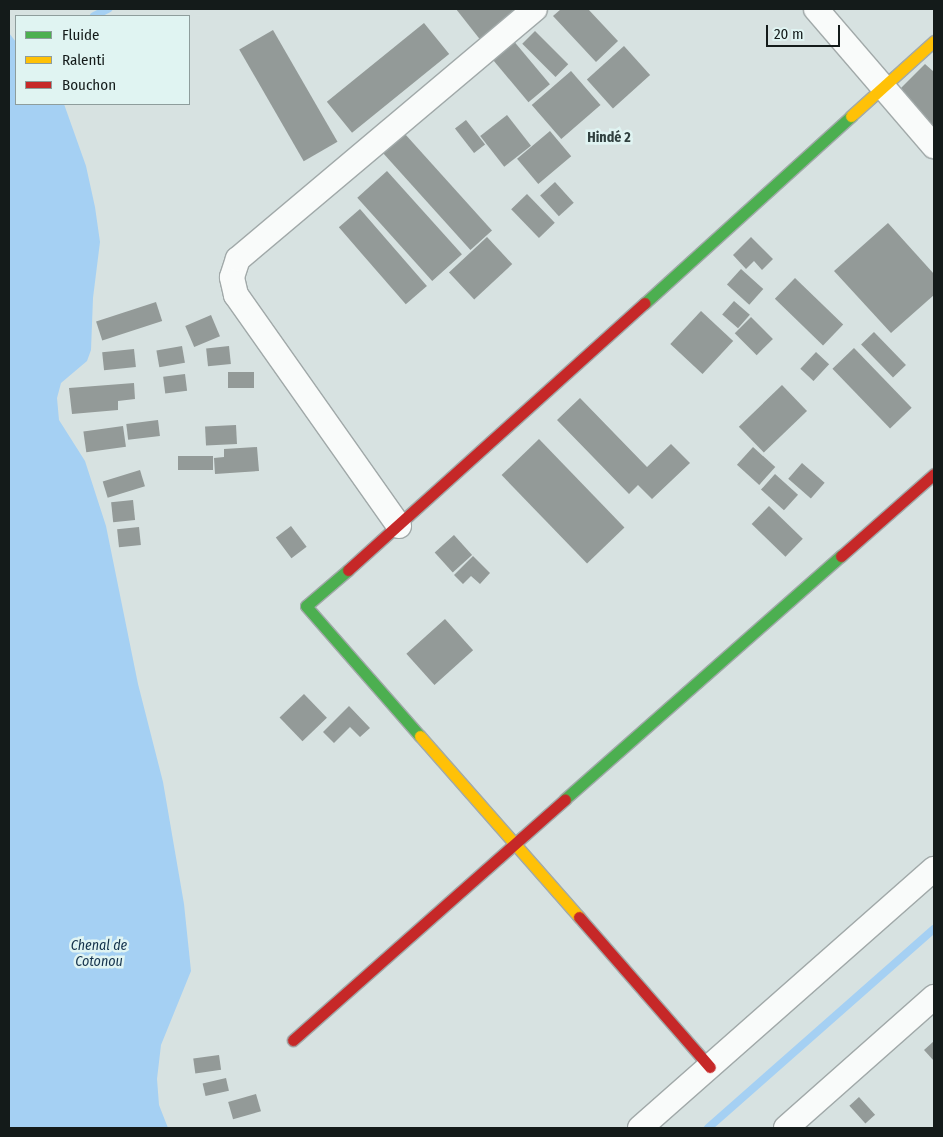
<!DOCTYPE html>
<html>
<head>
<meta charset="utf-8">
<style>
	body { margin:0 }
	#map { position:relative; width:943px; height:1137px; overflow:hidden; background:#d7e2e1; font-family:"Fira Sans Condensed",sans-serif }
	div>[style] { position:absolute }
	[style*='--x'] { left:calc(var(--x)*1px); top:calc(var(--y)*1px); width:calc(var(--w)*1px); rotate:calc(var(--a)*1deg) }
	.water>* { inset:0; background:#a5d0f3 }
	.stream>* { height:8px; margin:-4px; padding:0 4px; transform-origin:4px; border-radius:4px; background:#a5d0f3 }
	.building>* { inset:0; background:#939a98; transform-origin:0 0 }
	.roads { filter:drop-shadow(1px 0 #a1a9a9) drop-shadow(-1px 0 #a1a9a9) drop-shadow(0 1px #a1a9a9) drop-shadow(0 -1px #a1a9a9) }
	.street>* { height:24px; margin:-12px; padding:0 12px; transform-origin:12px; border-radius:12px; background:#f9fbfa }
	.fast>* { height:11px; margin:-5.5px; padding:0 5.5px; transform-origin:5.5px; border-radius:5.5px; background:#4caf50 }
	.slow>* { height:11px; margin:-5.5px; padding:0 5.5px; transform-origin:5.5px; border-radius:5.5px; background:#ffc107 }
	.jam>* { height:11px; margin:-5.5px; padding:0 5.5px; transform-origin:5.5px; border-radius:5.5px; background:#c62828 }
	span { translate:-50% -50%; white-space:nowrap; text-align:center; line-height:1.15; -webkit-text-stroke:5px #e0f4f2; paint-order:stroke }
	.neighbourhood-label { font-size:14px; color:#30403f; font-weight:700 }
	.water-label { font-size:14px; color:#14324b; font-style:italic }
	.frame { position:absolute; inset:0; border:10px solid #141b1a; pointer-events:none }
	.legend { position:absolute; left:15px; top:15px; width:175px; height:90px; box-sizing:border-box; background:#e0f4f2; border:1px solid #8e9d9c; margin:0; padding:6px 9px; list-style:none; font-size:15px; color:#141b1a }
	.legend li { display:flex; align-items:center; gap:10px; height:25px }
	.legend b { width:25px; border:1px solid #8e9d9c }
	.scale { position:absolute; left:766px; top:25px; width:74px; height:22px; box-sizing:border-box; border:2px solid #141b1a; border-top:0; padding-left:6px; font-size:15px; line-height:18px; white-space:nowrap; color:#141b1a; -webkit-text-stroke:4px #e0f4f2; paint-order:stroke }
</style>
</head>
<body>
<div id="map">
	<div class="water">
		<i style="clip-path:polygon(9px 33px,16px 42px,16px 104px,64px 104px,86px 166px,95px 207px,100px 242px,93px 298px,91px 350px,87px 361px,61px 383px,57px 398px,59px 420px,85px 461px,106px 526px,138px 684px,163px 782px,184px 904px,191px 971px,161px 1045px,157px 1079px,159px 1105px,168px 1128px,9px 1128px)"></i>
	</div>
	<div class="stream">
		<i style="--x:94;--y:16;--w:16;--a:-27"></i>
		<i style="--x:708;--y:1128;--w:301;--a:-41.4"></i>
	</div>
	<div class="building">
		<i style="clip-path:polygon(456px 9px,521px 9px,482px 42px)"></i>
		<i style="clip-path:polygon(561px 9px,588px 9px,618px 41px,596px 62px,553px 16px)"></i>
		<i style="left:424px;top:23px;width:40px;height:125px;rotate:51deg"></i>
		<i style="left:273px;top:30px;width:129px;height:39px;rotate:60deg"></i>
		<i style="left:535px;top:31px;width:47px;height:18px;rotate:45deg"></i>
		<i style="left:512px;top:39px;width:59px;height:28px;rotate:50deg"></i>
		<i style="left:624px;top:46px;width:39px;height:50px;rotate:48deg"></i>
		<i style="clip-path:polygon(925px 64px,934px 72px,934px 136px,892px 97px)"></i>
		<i style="left:571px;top:71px;width:45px;height:52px;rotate:49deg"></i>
		<i style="left:507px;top:115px;width:39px;height:34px;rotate:52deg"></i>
		<i style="left:466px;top:120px;width:31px;height:14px;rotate:52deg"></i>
		<i style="left:550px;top:131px;width:33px;height:43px;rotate:50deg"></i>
		<i style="left:405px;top:134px;width:130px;height:29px;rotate:48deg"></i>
		<i style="left:387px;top:171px;width:112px;height:40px;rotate:48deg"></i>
		<i style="left:555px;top:182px;width:28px;height:20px;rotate:48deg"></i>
		<i style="left:527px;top:194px;width:40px;height:22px;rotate:46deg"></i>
		<i style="left:360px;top:209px;width:102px;height:28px;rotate:49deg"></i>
		<i style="clip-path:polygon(888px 223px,934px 274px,934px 295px,891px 333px,834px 271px)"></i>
		<i style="left:487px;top:237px;width:37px;height:52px;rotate:47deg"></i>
		<i style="clip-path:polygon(751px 237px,773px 259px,762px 270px,754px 261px,746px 269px,733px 255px)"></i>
		<i style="left:741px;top:269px;width:30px;height:21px;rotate:42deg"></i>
		<i style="left:795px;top:278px;width:67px;height:29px;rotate:44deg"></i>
		<i style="left:734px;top:301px;width:21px;height:18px;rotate:41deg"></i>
		<i style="left:156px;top:302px;width:20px;height:63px;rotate:72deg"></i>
		<i style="left:701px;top:311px;width:44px;height:45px;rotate:43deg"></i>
		<i style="left:211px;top:315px;width:23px;height:28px;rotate:67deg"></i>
		<i style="left:751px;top:317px;width:31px;height:23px;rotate:45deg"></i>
		<i style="left:874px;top:332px;width:46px;height:18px;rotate:46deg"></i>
		<i style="left:182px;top:346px;width:17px;height:26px;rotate:80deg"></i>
		<i style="left:229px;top:346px;width:18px;height:23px;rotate:84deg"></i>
		<i style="left:854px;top:348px;width:83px;height:30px;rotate:46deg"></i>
		<i style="left:134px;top:349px;width:18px;height:32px;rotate:84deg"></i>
		<i style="left:816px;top:352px;width:18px;height:23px;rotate:43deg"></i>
		<i style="left:254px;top:372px;width:16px;height:26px;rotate:90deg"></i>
		<i style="left:185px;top:374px;width:17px;height:22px;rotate:83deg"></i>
		<i style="clip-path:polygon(134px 383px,135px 399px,118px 401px,118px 410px,72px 414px,69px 388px)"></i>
		<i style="left:782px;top:385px;width:36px;height:60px;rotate:46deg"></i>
		<i style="clip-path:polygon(580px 398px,647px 467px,671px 444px,690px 463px,652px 499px,638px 485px,629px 494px,557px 420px)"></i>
		<i style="left:158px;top:420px;width:16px;height:32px;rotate:83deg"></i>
		<i style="left:236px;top:425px;width:19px;height:31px;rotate:87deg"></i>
		<i style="left:123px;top:426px;width:21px;height:40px;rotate:82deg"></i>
		<i style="left:539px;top:439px;width:123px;height:52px;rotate:46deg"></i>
		<i style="clip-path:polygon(257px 447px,259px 471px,215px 474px,214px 458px,224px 457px,224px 449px)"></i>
		<i style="left:753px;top:447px;width:30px;height:24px;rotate:42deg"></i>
		<i style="left:213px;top:456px;width:14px;height:35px;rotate:90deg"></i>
		<i style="left:802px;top:463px;width:30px;height:21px;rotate:41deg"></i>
		<i style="left:140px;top:470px;width:17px;height:39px;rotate:73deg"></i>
		<i style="left:775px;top:474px;width:31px;height:21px;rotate:42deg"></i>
		<i style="left:133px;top:500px;width:20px;height:22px;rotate:84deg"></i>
		<i style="left:769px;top:506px;width:47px;height:25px;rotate:44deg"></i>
		<i style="left:291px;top:526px;width:26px;height:19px;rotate:53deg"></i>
		<i style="left:139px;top:527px;width:18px;height:22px;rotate:84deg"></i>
		<i style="left:454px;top:535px;width:27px;height:26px;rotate:48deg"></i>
		<i style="clip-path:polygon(473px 556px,490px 573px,480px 584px,471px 576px,463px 584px,454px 575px)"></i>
		<i style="left:445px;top:619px;width:42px;height:52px;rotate:48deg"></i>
		<i style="left:304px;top:694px;width:33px;height:34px;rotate:46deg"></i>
		<i style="clip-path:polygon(349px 706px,370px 728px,360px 737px,350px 727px,334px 743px,323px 732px)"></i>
		<i style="clip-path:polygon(934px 1041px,934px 1061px,924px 1050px)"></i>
		<i style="left:219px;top:1055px;width:15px;height:26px;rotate:82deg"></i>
		<i style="left:226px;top:1078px;width:13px;height:24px;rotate:77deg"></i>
		<i style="left:256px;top:1094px;width:18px;height:29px;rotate:74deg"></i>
		<i style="left:859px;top:1097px;width:24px;height:13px;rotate:48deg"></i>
	</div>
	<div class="roads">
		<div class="street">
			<i style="--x:816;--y:9;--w:181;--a:49.3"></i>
			<i style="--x:399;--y:526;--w:283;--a:-125.2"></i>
			<i style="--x:236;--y:295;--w:18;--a:-103"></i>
			<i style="--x:232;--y:277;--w:19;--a:-72"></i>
			<i style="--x:238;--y:259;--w:388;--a:-40.1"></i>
			<i style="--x:640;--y:1128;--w:392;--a:-41.4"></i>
			<i style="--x:786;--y:1128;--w:198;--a:-41.5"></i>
		</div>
		<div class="fast">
			<i style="--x:645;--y:303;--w:278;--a:-42.2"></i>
			<i style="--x:348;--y:570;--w:55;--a:139.4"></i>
			<i style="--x:306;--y:606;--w:173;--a:48.8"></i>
			<i style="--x:565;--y:799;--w:368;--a:-41.4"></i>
		</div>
		<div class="slow">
			<i style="--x:851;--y:116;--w:112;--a:-42.1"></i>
			<i style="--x:420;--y:736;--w:241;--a:48.7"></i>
		</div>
		<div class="jam">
			<i style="--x:841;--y:556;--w:124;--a:-41.4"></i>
			<i style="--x:348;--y:570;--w:399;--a:-42"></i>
			<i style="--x:579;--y:917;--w:199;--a:48.9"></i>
			<i style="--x:293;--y:1040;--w:363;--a:-41.5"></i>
		</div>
	</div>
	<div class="neighbourhood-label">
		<span style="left:609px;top:138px">Hindé 2</span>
	</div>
	<div class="water-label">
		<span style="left:99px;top:954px">Chenal de<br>Cotonou</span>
	</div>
	<div class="frame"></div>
	<ul class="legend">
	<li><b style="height:6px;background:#4caf50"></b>Fluide</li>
	<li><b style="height:6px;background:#ffc107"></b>Ralenti</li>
	<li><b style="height:6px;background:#c62828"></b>Bouchon</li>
	</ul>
	<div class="scale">20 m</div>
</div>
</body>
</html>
